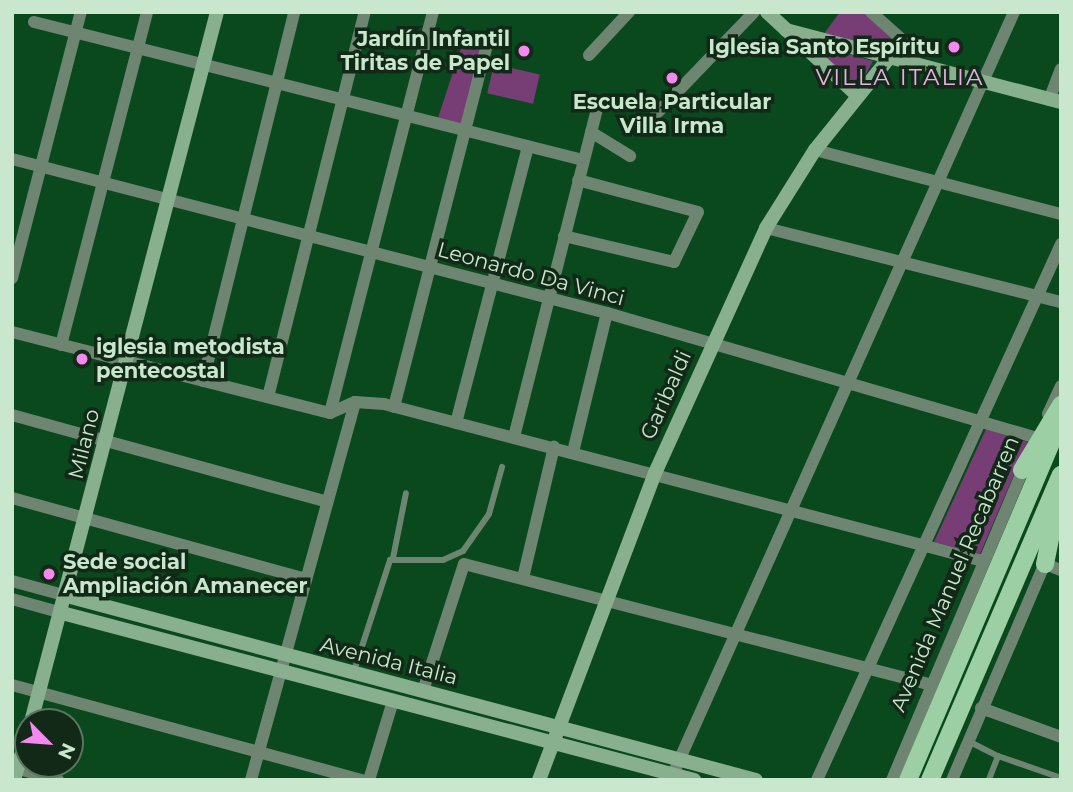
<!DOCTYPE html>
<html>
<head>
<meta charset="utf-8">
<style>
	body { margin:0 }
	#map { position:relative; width:1073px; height:792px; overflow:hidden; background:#0a491e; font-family:Montserrat,sans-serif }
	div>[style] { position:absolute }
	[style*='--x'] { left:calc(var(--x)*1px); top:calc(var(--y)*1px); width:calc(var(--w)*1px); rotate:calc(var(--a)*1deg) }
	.green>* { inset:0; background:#773d75; transform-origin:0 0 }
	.lane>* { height:6px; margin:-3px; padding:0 3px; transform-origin:3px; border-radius:3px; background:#6e8671 }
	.street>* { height:12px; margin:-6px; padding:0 6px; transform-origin:6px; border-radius:6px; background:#6e8671 }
	.secondary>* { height:14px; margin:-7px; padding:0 7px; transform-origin:7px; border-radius:7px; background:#88af8e }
	.primary>* { height:18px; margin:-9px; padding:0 9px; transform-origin:9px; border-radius:9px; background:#9ccfa4 }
	.dots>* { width:19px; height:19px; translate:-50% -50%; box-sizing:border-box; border:4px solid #112916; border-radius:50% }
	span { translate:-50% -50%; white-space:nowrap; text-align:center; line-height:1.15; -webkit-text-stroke:7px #112916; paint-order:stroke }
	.poi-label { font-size:21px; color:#c9e7cd; font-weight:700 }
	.right { translate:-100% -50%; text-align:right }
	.left { translate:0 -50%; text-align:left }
	.street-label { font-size:21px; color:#c9e7cd }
	.neighbourhood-label { font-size:23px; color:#eaafe6; letter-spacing:2px }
	.frame { position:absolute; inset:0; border:14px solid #c9e7cd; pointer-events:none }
	.north { position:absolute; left:14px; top:708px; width:70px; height:70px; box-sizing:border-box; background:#112916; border:2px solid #5b755f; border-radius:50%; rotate:115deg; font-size:19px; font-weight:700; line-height:28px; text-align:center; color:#c9e7cd }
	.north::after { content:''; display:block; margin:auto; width:24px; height:32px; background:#f489f0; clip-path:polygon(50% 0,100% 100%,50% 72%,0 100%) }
</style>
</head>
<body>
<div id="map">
	<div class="green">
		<i style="clip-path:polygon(840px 12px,865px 12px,902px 48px,894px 52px,823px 35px)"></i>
		<i style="clip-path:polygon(467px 29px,483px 49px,463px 127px,437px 121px)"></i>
		<i style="clip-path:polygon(808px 43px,873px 61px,865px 76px,853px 81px)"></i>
		<i style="left:494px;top:64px;width:47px;height:30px;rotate:13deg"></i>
		<i style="clip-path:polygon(986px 429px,1028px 442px,980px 554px,934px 542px)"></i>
	</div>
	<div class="lane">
		<i style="--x:393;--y:558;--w:66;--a:-78.7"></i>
		<i style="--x:354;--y:671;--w:117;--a:-72"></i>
		<i style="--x:390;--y:560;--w:53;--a:0"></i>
		<i style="--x:443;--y:560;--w:22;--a:-24"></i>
		<i style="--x:463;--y:551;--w:45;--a:-54.9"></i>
		<i style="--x:489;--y:514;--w:49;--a:-74.5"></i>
		<i style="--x:968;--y:741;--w:34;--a:27"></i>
		<i style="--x:998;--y:756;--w:26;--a:111"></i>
		<i style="--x:998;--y:756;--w:67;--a:19.2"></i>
	</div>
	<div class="street">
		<i style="--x:871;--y:12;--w:50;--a:41.7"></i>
		<i style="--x:908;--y:45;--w:19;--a:84"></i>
		<i style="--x:34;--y:22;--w:566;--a:14.11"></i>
		<i style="--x:589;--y:55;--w:59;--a:-47.1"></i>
		<i style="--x:1049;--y:100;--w:33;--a:-69"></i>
		<i style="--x:656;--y:114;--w:141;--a:-46.1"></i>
		<i style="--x:591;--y:132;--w:46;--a:31.6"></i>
		<i style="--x:815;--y:150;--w:254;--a:14.6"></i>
		<i style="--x:12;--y:159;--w:615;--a:14.51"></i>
		<i style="--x:607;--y:313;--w:448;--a:16.2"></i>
		<i style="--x:766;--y:228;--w:304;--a:14.1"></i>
		<i style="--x:564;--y:236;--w:113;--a:13.3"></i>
		<i style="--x:674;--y:262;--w:55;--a:-64.4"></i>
		<i style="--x:698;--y:212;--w:124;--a:-165.1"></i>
		<i style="--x:12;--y:278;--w:275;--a:-75.5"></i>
		<i style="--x:12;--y:332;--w:328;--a:14.3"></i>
		<i style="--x:330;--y:413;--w:27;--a:-24"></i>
		<i style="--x:355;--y:402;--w:29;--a:4"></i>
		<i style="--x:384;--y:404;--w:619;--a:14.69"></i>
		<i style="--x:61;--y:345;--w:344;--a:-75.5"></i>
		<i style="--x:203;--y:381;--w:380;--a:-76.1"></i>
		<i style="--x:268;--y:397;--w:397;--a:-75.9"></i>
		<i style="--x:394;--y:407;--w:370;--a:-75.6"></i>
		<i style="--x:330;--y:413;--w:414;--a:-75.6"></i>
		<i style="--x:1048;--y:414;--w:31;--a:-65"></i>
		<i style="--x:12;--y:415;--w:327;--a:15.4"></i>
		<i style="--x:456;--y:423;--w:286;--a:-75.4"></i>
		<i style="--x:514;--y:437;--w:337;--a:-75.8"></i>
		<i style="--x:573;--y:452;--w:143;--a:-76.3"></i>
		<i style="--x:12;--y:498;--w:305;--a:15.4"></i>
		<i style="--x:1045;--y:564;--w:17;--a:21"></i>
		<i style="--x:523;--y:578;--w:135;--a:-76.7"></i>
		<i style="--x:12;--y:581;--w:57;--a:15.3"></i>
		<i style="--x:12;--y:599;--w:52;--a:15.6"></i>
		<i style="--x:12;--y:685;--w:363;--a:15.2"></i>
		<i style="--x:423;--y:691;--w:133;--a:-72.1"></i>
		<i style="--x:464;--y:564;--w:482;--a:14.5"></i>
		<i style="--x:981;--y:708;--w:85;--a:19.9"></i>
		<i style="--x:12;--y:767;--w:48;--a:15.8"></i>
		<i style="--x:673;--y:774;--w:835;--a:-65.89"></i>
		<i style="--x:251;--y:780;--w:392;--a:-74.6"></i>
		<i style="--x:369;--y:780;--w:83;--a:-73.1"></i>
		<i style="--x:817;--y:780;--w:589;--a:-65.52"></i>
		<i style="--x:892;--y:780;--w:344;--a:-67.1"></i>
		<i style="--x:952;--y:780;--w:241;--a:-66.8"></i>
	</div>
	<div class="secondary">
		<i style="--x:767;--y:12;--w:121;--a:42.7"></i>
		<i style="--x:786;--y:30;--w:284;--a:14.7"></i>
		<i style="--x:67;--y:596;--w:713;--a:14.95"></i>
		<i style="--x:62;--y:613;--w:654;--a:14.8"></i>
		<i style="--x:31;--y:722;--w:734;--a:-75.32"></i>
		<i style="--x:14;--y:780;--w:50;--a:-73.7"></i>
		<i style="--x:539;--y:780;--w:328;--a:-69.3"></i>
		<i style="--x:655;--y:473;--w:269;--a:-65.6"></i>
		<i style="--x:766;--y:228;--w:92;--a:-57.9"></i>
		<i style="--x:815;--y:150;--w:118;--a:-51.2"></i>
	</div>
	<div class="primary">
		<i style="--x:1022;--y:470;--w:76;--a:-59"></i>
		<i style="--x:1045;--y:564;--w:66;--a:-78.7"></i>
		<i style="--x:908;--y:780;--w:391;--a:-67"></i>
		<i style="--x:930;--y:780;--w:332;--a:-66.8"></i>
	</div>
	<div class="dots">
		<i style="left:954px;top:47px;background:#f489f0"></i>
		<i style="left:524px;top:51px;background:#f489f0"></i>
		<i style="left:672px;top:78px;background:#f489f0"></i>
		<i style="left:82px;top:359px;background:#f489f0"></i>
		<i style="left:49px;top:574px;background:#f489f0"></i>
	</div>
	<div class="poi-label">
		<span class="right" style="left:510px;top:51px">Jardín Infantil<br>Tiritas de Papel</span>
		<span class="right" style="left:940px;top:47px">Iglesia Santo Espíritu</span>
		<span style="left:672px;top:114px">Escuela Particular<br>Villa Irma</span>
		<span class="left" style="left:96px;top:359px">iglesia metodista<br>pentecostal</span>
		<span class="left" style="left:63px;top:574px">Sede social<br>Ampliación Amanecer</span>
	</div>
	<div class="street-label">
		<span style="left:531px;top:274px;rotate:15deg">Leonardo Da Vinci</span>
		<span style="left:666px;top:395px;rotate:-66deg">Garibaldi</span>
		<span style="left:84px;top:444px;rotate:-76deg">Milano</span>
		<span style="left:955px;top:574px;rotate:-67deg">Avenida Manuel Recabarren</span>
		<span style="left:389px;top:661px;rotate:14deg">Avenida Italia</span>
	</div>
	<div class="neighbourhood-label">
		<span style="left:900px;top:77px">VILLA ITALIA</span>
	</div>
	<div class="frame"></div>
	<div class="north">N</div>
</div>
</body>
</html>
